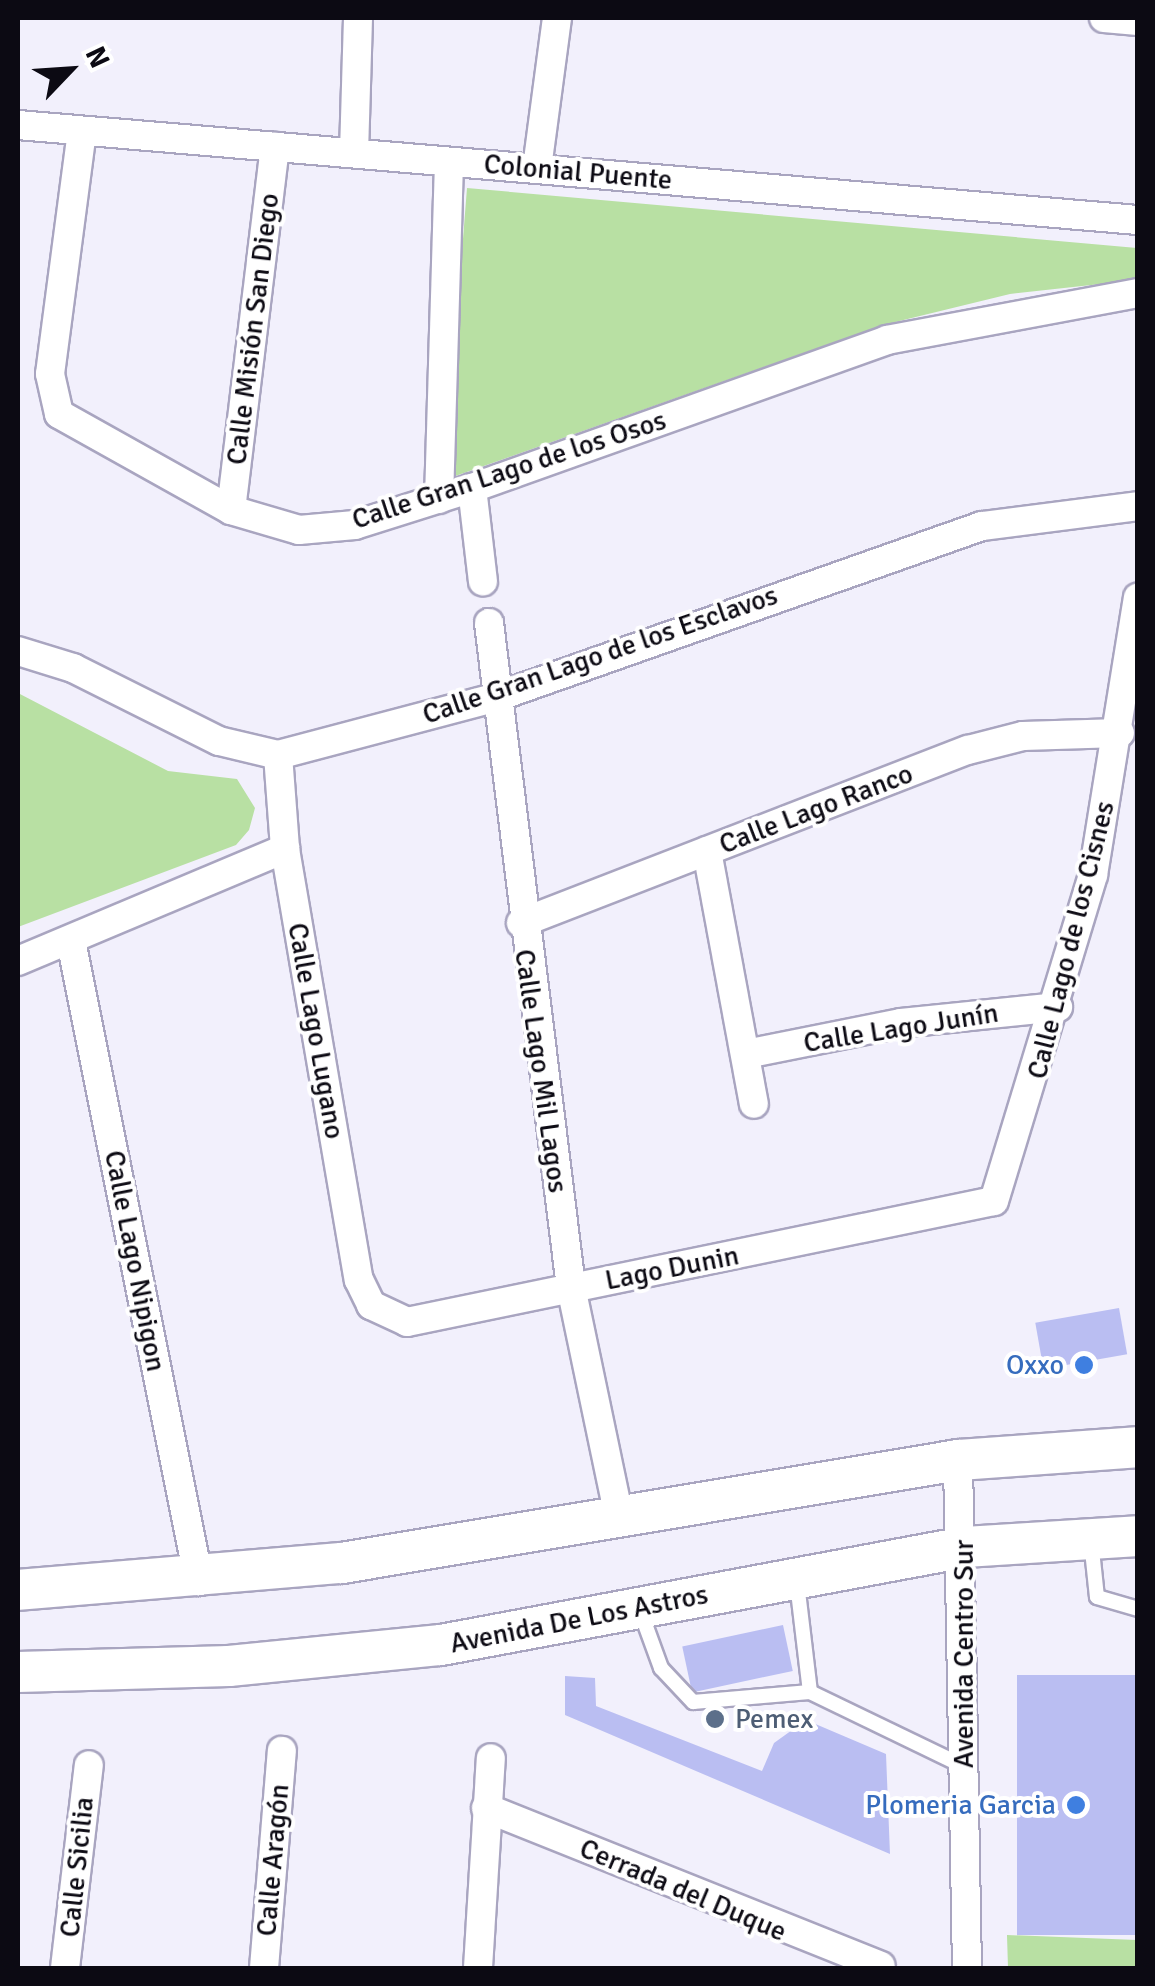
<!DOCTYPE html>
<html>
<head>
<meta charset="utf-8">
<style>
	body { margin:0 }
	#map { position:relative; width:1155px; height:1986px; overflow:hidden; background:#f2f0fc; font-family:Signika,sans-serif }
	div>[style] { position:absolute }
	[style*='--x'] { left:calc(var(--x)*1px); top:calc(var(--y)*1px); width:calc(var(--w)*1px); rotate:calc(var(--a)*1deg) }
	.green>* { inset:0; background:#b8e0a3 }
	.building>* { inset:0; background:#babef2; transform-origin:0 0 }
	.roads { filter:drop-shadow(2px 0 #a9a5c0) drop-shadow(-2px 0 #a9a5c0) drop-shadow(0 2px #a9a5c0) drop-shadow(0 -2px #a9a5c0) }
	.lane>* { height:14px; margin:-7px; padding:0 7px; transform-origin:7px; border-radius:7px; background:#fff }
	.street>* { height:28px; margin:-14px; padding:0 14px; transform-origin:14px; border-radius:14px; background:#fff }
	.secondary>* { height:40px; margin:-20px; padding:0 20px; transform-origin:20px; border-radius:20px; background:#fff }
	.dots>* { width:28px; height:28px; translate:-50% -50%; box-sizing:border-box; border:5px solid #fff; border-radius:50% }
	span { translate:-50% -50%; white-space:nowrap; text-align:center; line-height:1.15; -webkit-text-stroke:8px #fff; paint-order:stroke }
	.street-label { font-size:28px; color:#0c0a13 }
	.shop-label { font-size:28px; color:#366cbe }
	.right { translate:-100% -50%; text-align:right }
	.service-label { font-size:28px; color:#4e5e75 }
	.left { translate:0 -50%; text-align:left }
	.frame { position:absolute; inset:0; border:20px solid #0c0a13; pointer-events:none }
	.north { position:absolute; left:20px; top:20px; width:100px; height:100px; -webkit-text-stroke:8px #fff; paint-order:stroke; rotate:65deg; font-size:28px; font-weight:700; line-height:40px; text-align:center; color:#0c0a13 }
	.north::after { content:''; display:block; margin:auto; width:35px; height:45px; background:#0c0a13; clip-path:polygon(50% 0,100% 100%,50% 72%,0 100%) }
</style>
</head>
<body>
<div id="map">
	<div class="green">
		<i style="clip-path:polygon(467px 188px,1137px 248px,1137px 280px,1010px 294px,883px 325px,444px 480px)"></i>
		<i style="clip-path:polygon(18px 693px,168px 771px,237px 779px,255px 808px,249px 830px,236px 845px,18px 927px)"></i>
		<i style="clip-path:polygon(1007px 1935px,1137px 1940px,1137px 1968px,1008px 1968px)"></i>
	</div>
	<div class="building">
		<i style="left:1119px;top:1308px;width:47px;height:85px;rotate:80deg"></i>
		<i style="left:783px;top:1625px;width:47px;height:103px;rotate:78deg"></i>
		<i style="left:1017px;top:1675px;width:121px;height:260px"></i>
		<i style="clip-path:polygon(565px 1676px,595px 1678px,596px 1706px,762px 1771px,774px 1743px,806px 1720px,886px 1754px,890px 1854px,565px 1715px)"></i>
	</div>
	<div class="roads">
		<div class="lane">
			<i style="--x:1091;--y:1541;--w:56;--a:83.9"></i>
			<i style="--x:1097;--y:1597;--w:43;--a:16.3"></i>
			<i style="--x:641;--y:1613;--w:59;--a:70"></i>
			<i style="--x:661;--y:1668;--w:47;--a:46.7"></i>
			<i style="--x:693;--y:1702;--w:117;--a:-4.9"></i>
			<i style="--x:810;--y:1692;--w:110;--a:-96.8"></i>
			<i style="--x:810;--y:1692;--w:172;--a:25.8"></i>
		</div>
		<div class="street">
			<i style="--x:1104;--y:18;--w:34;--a:5"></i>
			<i style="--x:18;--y:125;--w:1124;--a:4.85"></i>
			<i style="--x:82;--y:131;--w:245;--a:97.5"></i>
			<i style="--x:50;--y:374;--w:41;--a:77.3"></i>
			<i style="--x:59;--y:414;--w:197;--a:29.2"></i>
			<i style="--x:231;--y:510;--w:71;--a:16.4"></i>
			<i style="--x:299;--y:530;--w:56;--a:-5.1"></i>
			<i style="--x:355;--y:525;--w:123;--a:-17.5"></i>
			<i style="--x:472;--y:488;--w:441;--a:-19.6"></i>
			<i style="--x:887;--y:340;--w:255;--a:-10.6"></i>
			<i style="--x:354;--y:153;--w:135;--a:-88.3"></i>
			<i style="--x:537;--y:168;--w:151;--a:-82.4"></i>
			<i style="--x:472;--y:488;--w:94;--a:83.3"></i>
			<i style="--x:439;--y:499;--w:337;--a:-88.3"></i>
			<i style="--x:231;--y:510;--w:366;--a:-83.1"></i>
			<i style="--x:489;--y:623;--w:669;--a:82.96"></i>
			<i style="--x:571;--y:1287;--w:234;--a:78.2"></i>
			<i style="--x:18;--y:651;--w:58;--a:17.2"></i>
			<i style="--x:73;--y:668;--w:163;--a:26.6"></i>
			<i style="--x:219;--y:741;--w:61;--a:13.3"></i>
			<i style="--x:278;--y:755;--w:223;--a:-14.8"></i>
			<i style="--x:494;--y:698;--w:517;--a:-19.42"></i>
			<i style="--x:982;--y:526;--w:157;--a:-7.3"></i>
			<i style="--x:278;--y:755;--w:94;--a:85.7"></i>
			<i style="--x:285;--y:849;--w:437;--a:80.3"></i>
			<i style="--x:359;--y:1280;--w:28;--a:64"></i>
			<i style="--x:371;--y:1305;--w:40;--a:25"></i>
			<i style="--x:407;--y:1322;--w:599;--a:-11.65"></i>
			<i style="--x:994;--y:1201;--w:341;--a:-73.1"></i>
			<i style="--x:1093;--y:875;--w:281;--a:-80.8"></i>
			<i style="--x:707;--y:851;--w:257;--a:79.5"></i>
			<i style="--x:521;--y:923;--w:479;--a:-21.2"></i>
			<i style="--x:968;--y:750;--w:57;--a:-14.3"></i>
			<i style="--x:1023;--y:736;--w:97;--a:-1.8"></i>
			<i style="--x:71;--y:941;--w:653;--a:78.69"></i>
			<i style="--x:18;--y:961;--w:290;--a:-22.8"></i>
			<i style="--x:746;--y:1054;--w:158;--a:-11.3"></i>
			<i style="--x:901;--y:1023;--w:158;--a:-5.8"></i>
			<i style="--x:958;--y:1460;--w:508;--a:88.99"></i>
			<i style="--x:486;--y:1808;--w:425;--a:21.8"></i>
			<i style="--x:65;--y:1968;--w:204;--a:-83.3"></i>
			<i style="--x:264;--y:1968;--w:218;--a:-85.3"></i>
			<i style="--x:478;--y:1968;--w:210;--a:-86.5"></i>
		</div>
		<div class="secondary">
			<i style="--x:18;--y:1590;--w:325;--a:-4.8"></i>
			<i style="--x:342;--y:1563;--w:625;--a:-9.49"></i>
			<i style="--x:958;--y:1460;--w:180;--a:-4.1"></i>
			<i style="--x:18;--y:1672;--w:211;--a:-1.6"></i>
			<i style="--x:229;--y:1666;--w:213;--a:-5.7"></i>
			<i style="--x:441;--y:1645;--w:533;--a:-10.59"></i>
			<i style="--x:965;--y:1547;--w:173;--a:-3.6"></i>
		</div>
	</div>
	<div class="dots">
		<i style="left:1084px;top:1365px;background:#3f7fe0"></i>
		<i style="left:715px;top:1719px;background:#5c6f8a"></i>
		<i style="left:1076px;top:1805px;background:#3f7fe0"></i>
	</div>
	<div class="street-label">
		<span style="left:578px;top:172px;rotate:5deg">Colonial Puente</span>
		<span style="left:253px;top:329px;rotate:-83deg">Calle Misión San Diego</span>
		<span style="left:509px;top:470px;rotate:-18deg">Calle Gran Lago de los Osos</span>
		<span style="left:600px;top:655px;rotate:-19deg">Calle Gran Lago de los Esclavos</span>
		<span style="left:816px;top:809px;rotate:-21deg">Calle Lago Ranco</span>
		<span style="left:1071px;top:940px;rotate:-76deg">Calle Lago de los Cisnes</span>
		<span style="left:901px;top:1028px;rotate:-9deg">Calle Lago Junín</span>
		<span style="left:316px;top:1031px;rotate:80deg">Calle Lago Lugano</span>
		<span style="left:541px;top:1071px;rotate:82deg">Calle Lago Mil Lagos</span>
		<span style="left:135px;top:1261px;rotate:79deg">Calle Lago Nipigon</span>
		<span style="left:672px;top:1268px;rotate:-11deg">Lago Dunin</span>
		<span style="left:579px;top:1619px;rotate:-11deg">Avenida De Los Astros</span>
		<span style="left:964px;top:1654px;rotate:-90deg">Avenida Centro Sur</span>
		<span style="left:273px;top:1860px;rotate:-85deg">Calle Aragón</span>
		<span style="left:77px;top:1867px;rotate:-84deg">Calle Sicilia</span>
		<span style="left:683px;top:1890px;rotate:23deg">Cerrada del Duque</span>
	</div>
	<div class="shop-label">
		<span class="right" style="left:1064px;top:1365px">Oxxo</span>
		<span class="right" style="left:1056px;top:1805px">Plomeria Garcia</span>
	</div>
	<div class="service-label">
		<span class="left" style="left:735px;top:1719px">Pemex</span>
	</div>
	<div class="frame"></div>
	<div class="north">N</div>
</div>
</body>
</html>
